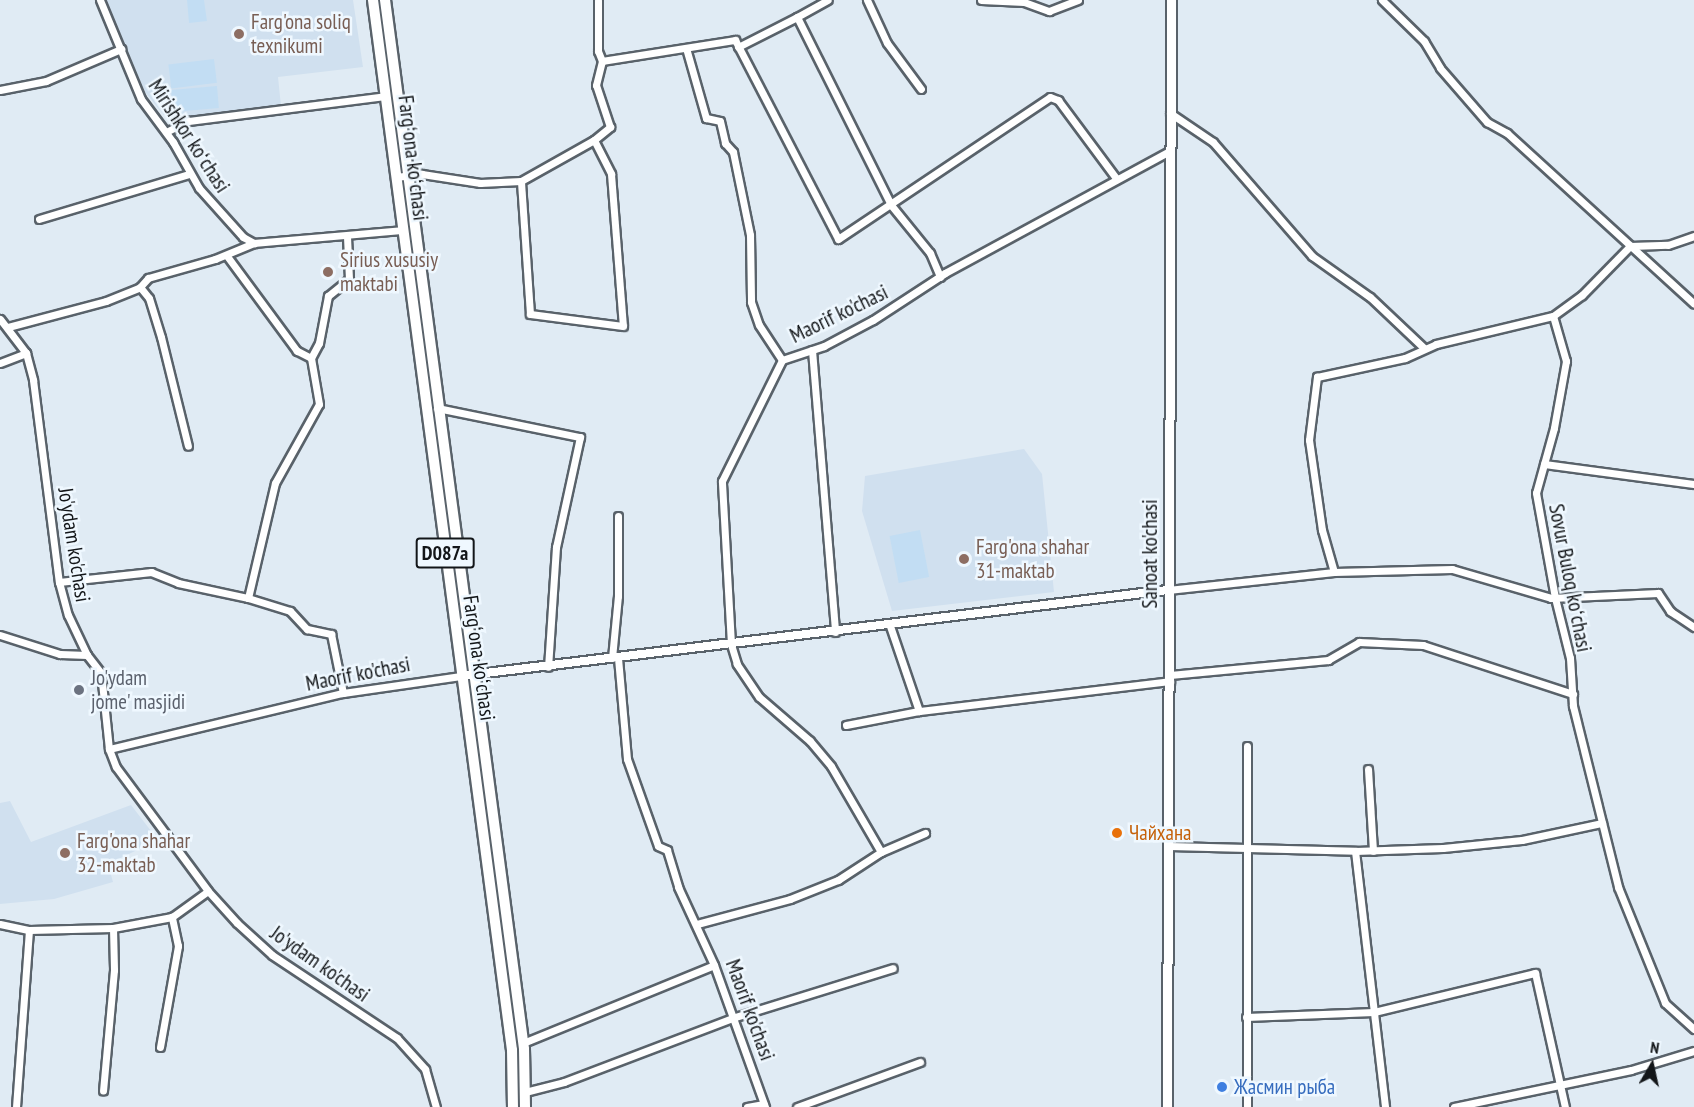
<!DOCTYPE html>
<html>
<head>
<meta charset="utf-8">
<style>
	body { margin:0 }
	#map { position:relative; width:1694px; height:1107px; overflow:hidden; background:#e0ebf4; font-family:"PT Sans Narrow",sans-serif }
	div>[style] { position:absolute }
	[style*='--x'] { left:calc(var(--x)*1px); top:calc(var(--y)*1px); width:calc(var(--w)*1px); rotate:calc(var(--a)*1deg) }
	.built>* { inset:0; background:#d0e0ef }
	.green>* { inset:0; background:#c2ddf3; transform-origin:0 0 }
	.roads { filter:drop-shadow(2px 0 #59626a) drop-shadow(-2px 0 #59626a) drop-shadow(0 2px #59626a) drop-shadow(0 -2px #59626a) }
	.minor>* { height:7px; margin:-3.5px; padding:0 3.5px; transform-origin:3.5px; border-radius:3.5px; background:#fff }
	.tertiary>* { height:8px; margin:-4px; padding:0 4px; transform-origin:4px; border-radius:4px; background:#fff }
	.secondary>* { height:9px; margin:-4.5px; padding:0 4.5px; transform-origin:4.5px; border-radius:4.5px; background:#fff }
	.primary>* { height:10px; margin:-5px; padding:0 5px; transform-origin:5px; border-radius:5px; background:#fff }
	.dots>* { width:16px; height:16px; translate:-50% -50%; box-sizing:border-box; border:3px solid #eff8ff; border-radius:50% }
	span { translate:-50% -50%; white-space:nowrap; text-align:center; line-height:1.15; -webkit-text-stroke:5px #eff8ff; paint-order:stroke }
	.shield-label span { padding:2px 4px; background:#eff8ff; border:2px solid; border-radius:4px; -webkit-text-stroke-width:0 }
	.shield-label { font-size:20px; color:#131619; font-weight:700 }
	.education-label { font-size:21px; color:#785e54 }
	.left { translate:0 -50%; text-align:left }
	.street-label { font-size:21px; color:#131619 }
	.worship-label { font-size:21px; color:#5b616d }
	.food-label { font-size:21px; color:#c56008 }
	.shop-label { font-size:21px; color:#366cbe }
	.north { position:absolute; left:1622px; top:1035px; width:60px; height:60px; -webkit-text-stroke:4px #eff8ff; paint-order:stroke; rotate:9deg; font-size:16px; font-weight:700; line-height:24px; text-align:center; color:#131619 }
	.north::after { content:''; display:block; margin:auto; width:21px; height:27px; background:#131619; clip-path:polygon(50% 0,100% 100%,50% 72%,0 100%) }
</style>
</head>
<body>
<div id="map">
	<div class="built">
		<i style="clip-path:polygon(106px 0,353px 0,363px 67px,278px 77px,281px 106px,167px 119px,145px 92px)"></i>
		<i style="clip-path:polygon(1024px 449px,1042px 474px,1054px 592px,892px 611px,862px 511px,865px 476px)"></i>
		<i style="clip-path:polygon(10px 801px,31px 842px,131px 805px,158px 840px,108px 864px,113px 882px,54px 899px,0 904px,0 803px)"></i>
	</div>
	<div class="green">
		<i style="clip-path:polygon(187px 0,204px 0,207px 21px,189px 23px)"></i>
		<i style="left:214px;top:59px;width:24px;height:46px;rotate:83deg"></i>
		<i style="left:217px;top:86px;width:22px;height:46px;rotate:85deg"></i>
		<i style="left:920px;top:530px;width:48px;height:31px;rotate:79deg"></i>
	</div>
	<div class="roads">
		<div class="minor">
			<i style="--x:100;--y:0;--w:107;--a:67.5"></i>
			<i style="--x:141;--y:99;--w:54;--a:53.3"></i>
			<i style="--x:173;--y:142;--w:53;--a:60.5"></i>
			<i style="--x:199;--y:188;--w:66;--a:48.1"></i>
			<i style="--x:243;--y:237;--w:13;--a:29"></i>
			<i style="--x:598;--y:0;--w:51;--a:90"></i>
			<i style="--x:598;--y:51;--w:11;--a:68"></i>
			<i style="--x:867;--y:0;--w:47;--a:65.1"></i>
			<i style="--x:887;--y:43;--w:57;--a:53.5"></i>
			<i style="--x:981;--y:0;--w:43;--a:2.7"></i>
			<i style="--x:1024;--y:2;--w:27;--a:20"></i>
			<i style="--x:1049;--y:11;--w:31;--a:-21"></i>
			<i style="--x:1382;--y:0;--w:59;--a:44.3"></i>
			<i style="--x:1424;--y:41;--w:31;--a:59"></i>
			<i style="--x:1440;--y:68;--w:72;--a:49"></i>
			<i style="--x:1487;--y:122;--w:23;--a:29"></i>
			<i style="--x:1507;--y:133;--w:253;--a:42.4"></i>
			<i style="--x:797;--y:17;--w:35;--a:-29"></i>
			<i style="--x:738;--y:47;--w:66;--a:-27"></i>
			<i style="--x:797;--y:17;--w:210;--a:63.4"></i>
			<i style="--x:891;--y:205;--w:62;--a:50.9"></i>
			<i style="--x:930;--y:253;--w:26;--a:67"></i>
			<i style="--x:686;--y:48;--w:73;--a:74.1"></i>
			<i style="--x:706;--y:118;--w:14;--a:12"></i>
			<i style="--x:720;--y:121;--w:23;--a:77"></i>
			<i style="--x:725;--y:143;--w:12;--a:48"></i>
			<i style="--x:733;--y:152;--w:85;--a:78.4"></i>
			<i style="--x:750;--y:235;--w:67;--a:89.1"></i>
			<i style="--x:751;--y:302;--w:24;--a:71"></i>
			<i style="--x:759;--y:325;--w:42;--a:56.7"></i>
			<i style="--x:0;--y:90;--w:47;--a:-11.1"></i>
			<i style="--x:46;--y:81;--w:82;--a:-23.1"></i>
			<i style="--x:1170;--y:113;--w:52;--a:34"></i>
			<i style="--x:1213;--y:142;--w:151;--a:49"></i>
			<i style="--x:1312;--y:256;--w:71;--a:35.3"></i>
			<i style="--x:1370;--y:297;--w:74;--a:43.4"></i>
			<i style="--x:166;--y:132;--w:25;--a:-27"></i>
			<i style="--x:188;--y:121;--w:199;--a:-7.2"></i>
			<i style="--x:594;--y:140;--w:21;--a:-39"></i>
			<i style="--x:610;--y:127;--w:44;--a:-108.4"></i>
			<i style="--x:596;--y:85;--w:25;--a:-76"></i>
			<i style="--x:602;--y:61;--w:135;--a:-9"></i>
			<i style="--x:735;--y:40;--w:224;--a:62.6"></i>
			<i style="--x:838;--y:239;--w:255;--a:-33.8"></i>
			<i style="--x:1050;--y:97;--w:9;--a:21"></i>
			<i style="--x:1058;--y:100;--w:97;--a:53.4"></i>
			<i style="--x:396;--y:177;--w:26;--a:-7"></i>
			<i style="--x:422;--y:174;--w:59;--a:8.8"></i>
			<i style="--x:480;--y:183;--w:41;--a:-2.8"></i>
			<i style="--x:521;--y:181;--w:84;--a:-29.3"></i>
			<i style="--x:594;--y:140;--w:38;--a:63"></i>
			<i style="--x:611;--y:174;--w:152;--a:85.5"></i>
			<i style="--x:623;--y:326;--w:94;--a:-172.6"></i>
			<i style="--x:530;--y:314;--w:133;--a:-93.9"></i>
			<i style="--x:39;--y:219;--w:157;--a:-16.7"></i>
			<i style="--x:1630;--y:246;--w:38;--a:-2"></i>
			<i style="--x:1668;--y:245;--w:28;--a:-19"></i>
			<i style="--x:140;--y:287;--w:14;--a:51"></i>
			<i style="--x:149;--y:298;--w:41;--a:72.9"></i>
			<i style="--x:161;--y:337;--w:112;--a:76.1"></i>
			<i style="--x:1553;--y:316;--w:47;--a:73.9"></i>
			<i style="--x:1566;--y:361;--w:68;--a:100.2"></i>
			<i style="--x:1554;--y:428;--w:67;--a:105.5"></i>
			<i style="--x:1536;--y:493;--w:107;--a:79.7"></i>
			<i style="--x:1555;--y:598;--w:62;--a:76"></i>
			<i style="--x:1570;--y:658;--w:48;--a:86.4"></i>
			<i style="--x:1573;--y:706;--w:187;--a:76"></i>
			<i style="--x:1618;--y:887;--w:125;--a:67.9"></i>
			<i style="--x:1665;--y:1003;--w:39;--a:42"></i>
			<i style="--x:0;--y:319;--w:43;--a:52.6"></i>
			<i style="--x:26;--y:353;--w:28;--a:75"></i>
			<i style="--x:33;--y:380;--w:204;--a:82.7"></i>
			<i style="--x:59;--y:582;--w:34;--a:75"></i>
			<i style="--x:68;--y:615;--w:44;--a:64.6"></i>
			<i style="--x:87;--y:655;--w:23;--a:52"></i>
			<i style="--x:101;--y:673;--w:76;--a:84"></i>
			<i style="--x:109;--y:749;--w:19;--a:69"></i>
			<i style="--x:116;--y:767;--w:154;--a:53.4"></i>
			<i style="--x:208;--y:891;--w:43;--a:47.8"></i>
			<i style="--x:237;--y:923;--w:47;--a:42.4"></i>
			<i style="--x:272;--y:955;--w:150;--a:33.6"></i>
			<i style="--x:397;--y:1038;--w:42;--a:47.9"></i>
			<i style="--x:425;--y:1069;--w:40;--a:74"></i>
			<i style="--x:8;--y:327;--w:101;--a:-14.9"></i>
			<i style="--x:106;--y:301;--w:37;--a:-22"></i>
			<i style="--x:140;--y:287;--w:12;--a:-48"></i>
			<i style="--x:148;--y:278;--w:70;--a:-15.8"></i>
			<i style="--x:215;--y:259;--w:42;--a:-22.3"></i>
			<i style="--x:254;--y:243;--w:150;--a:-5"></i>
			<i style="--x:812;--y:350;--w:283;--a:85.3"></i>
			<i style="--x:311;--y:358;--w:17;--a:-62"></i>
			<i style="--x:319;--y:343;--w:48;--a:-79.2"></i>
			<i style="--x:328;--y:296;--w:27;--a:-39"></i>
			<i style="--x:349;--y:279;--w:42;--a:-92.7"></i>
			<i style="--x:0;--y:363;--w:28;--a:-21"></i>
			<i style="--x:437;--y:408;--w:146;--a:11.5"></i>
			<i style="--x:580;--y:437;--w:113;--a:102.3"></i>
			<i style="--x:556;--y:547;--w:120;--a:93.8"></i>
			<i style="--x:1544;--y:464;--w:151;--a:7.6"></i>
			<i style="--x:1334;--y:572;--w:44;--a:-105.9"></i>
			<i style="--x:1322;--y:530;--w:91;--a:-98.2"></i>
			<i style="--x:1309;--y:440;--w:64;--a:-82.8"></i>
			<i style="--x:1317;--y:377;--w:90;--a:-12.2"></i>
			<i style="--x:1405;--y:358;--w:34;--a:-24"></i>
			<i style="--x:1436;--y:344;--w:120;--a:-13.5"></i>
			<i style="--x:1553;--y:316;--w:36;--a:-36"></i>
			<i style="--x:1582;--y:295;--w:69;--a:-45.6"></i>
			<i style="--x:59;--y:582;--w:93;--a:-6.2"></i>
			<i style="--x:151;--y:572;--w:29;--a:22"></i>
			<i style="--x:178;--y:583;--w:72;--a:12.1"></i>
			<i style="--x:248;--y:598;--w:118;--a:-76.8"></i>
			<i style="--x:275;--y:483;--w:90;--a:-60.9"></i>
			<i style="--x:319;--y:404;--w:47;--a:-99.9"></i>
			<i style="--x:311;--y:358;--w:16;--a:-153"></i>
			<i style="--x:297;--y:351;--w:118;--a:-126.4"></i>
			<i style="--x:1168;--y:590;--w:167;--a:-6.2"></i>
			<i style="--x:1334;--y:572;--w:118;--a:-1.5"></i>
			<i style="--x:1452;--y:569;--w:103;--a:16.3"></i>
			<i style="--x:1551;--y:598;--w:107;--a:-2.7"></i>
			<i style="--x:1658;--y:593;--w:22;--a:56"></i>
			<i style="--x:1670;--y:611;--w:29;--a:34"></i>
			<i style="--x:248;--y:598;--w:44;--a:17.2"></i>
			<i style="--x:290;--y:611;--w:25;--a:47"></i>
			<i style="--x:307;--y:629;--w:25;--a:12"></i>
			<i style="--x:331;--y:634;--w:60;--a:78.5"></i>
			<i style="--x:890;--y:626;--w:90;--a:71.2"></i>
			<i style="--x:0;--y:635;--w:63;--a:17.6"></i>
			<i style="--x:60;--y:654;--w:27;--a:2"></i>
			<i style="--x:612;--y:658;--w:62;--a:-84.5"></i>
			<i style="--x:618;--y:596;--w:80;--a:-90"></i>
			<i style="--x:618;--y:658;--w:101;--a:84.9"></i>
			<i style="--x:627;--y:759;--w:92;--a:70.4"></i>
			<i style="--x:658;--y:846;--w:10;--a:24"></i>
			<i style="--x:667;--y:850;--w:39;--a:73"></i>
			<i style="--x:678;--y:887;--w:86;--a:65.2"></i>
			<i style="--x:714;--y:965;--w:151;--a:70.2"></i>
			<i style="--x:1170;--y:675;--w:159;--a:-5.4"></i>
			<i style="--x:1328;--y:660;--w:36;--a:-30"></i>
			<i style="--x:1359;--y:642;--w:64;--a:2.7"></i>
			<i style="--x:1423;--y:645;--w:158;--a:18.1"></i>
			<i style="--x:846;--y:725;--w:74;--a:-10.9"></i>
			<i style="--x:919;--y:711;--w:253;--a:-6.8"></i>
			<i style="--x:1247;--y:746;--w:361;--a:90"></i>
			<i style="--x:109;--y:749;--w:241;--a:-13.5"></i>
			<i style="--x:343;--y:693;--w:119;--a:-8.2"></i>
			<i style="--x:1368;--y:769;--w:82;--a:86.5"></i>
			<i style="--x:1169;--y:846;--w:186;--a:1.5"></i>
			<i style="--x:1355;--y:851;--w:88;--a:-2"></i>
			<i style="--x:1443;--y:848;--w:79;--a:-5.8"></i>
			<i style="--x:1522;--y:840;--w:82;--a:-12"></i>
			<i style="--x:1355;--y:851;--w:258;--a:83.3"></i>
			<i style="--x:881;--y:852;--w:99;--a:-120.2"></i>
			<i style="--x:831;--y:766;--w:33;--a:-130"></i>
			<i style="--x:810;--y:741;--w:67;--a:-139.2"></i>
			<i style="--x:759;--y:697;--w:40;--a:-124"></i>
			<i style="--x:737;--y:664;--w:21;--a:-107"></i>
			<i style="--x:731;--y:644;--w:163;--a:-93.2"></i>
			<i style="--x:722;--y:481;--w:135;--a:-63.6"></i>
			<i style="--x:782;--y:360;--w:44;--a:-18.4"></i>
			<i style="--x:824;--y:346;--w:55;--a:-28"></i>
			<i style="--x:873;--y:320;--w:86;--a:-33.1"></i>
			<i style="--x:945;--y:273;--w:256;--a:-28.5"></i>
			<i style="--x:0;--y:924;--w:30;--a:12"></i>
			<i style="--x:29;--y:930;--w:177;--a:94.2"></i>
			<i style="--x:697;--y:924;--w:96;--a:-15"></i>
			<i style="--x:790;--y:899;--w:52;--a:-21.6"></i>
			<i style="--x:838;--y:880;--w:51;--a:-33.1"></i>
			<i style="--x:881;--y:852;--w:48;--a:-23.4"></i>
			<i style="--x:113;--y:928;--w:60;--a:-10.6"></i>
			<i style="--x:172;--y:917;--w:44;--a:-35.8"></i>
			<i style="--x:29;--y:930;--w:84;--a:-1.4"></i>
			<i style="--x:113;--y:928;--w:42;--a:88.6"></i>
			<i style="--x:114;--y:970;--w:121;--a:95.2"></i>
			<i style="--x:1246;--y:1017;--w:128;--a:-2.2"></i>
			<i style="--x:1374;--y:1012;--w:166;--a:-13.6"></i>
			<i style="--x:1535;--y:973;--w:137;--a:77.4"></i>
			<i style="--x:523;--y:1043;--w:206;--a:-22.2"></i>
			<i style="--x:160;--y:1047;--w:103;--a:-79.9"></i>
			<i style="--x:178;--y:946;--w:30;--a:-102"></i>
			<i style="--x:525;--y:1092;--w:40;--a:-14.4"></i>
			<i style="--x:564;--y:1082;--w:183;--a:-20.8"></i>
			<i style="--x:735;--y:1017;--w:165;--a:-17.2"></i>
			<i style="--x:747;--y:1107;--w:17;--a:-10"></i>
			<i style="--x:797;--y:1107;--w:131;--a:-20.1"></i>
			<i style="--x:1454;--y:1107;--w:181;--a:-11.8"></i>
			<i style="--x:1631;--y:1070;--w:66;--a:-16.8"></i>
		</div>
		<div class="tertiary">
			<i style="--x:461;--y:676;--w:712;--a:-6.94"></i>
		</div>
		<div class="secondary">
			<i style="--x:1167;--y:1107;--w:1107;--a:-89.79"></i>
		</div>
		<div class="primary">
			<i style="--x:373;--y:0;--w:1059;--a:82.46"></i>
			<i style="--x:512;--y:1050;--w:57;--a:89"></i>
			<i style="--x:385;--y:0;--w:1058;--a:82.45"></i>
			<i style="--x:524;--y:1049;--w:58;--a:89"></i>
		</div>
	</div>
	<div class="dots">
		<i style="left:239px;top:34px;background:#8d6e63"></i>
		<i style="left:328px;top:272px;background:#8d6e63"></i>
		<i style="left:964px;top:559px;background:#8d6e63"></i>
		<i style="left:79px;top:690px;background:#6b7280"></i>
		<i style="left:1117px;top:833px;background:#e8710a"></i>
		<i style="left:65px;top:853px;background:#8d6e63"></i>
		<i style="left:1222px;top:1087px;background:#3f7fe0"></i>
	</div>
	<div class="shield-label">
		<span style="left:445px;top:553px">D087a</span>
	</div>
	<div class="education-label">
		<span class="left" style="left:251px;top:34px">Farg'ona soliq<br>texnikumi</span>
		<span class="left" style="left:340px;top:272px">Sirius xususiy<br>maktabi</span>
		<span class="left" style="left:976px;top:559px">Farg'ona shahar<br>31-maktab</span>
		<span class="left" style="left:77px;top:853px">Farg'ona shahar<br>32-maktab</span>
	</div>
	<div class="street-label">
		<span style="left:189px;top:136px;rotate:57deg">Mirishkor koʻchasi</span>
		<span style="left:413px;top:158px;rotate:83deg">Fargʻona koʻchasi</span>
		<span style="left:839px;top:314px;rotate:-26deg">Maorif ko'chasi</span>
		<span style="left:74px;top:545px;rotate:81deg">Jo'ydam ko'chasi</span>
		<span style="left:1150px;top:554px;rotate:-90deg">Sanoat ko'chasi</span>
		<span style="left:1570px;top:578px;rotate:79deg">Sovur Buloq koʻchasi</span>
		<span style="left:479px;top:658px;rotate:82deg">Fargʻona koʻchasi</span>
		<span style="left:358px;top:674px;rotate:-11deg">Maorif ko'chasi</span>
		<span style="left:320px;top:964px;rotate:35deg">Jo'ydam ko'chasi</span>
		<span style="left:750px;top:1010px;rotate:70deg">Maorif ko'chasi</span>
	</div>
	<div class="worship-label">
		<span class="left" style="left:91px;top:690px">Jo'ydam<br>jome' masjidi</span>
	</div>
	<div class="food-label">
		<span class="left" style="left:1129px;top:833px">Чайхана</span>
	</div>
	<div class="shop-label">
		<span class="left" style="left:1234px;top:1087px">Жасмин рыба</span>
	</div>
	<div class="north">N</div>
</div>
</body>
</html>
